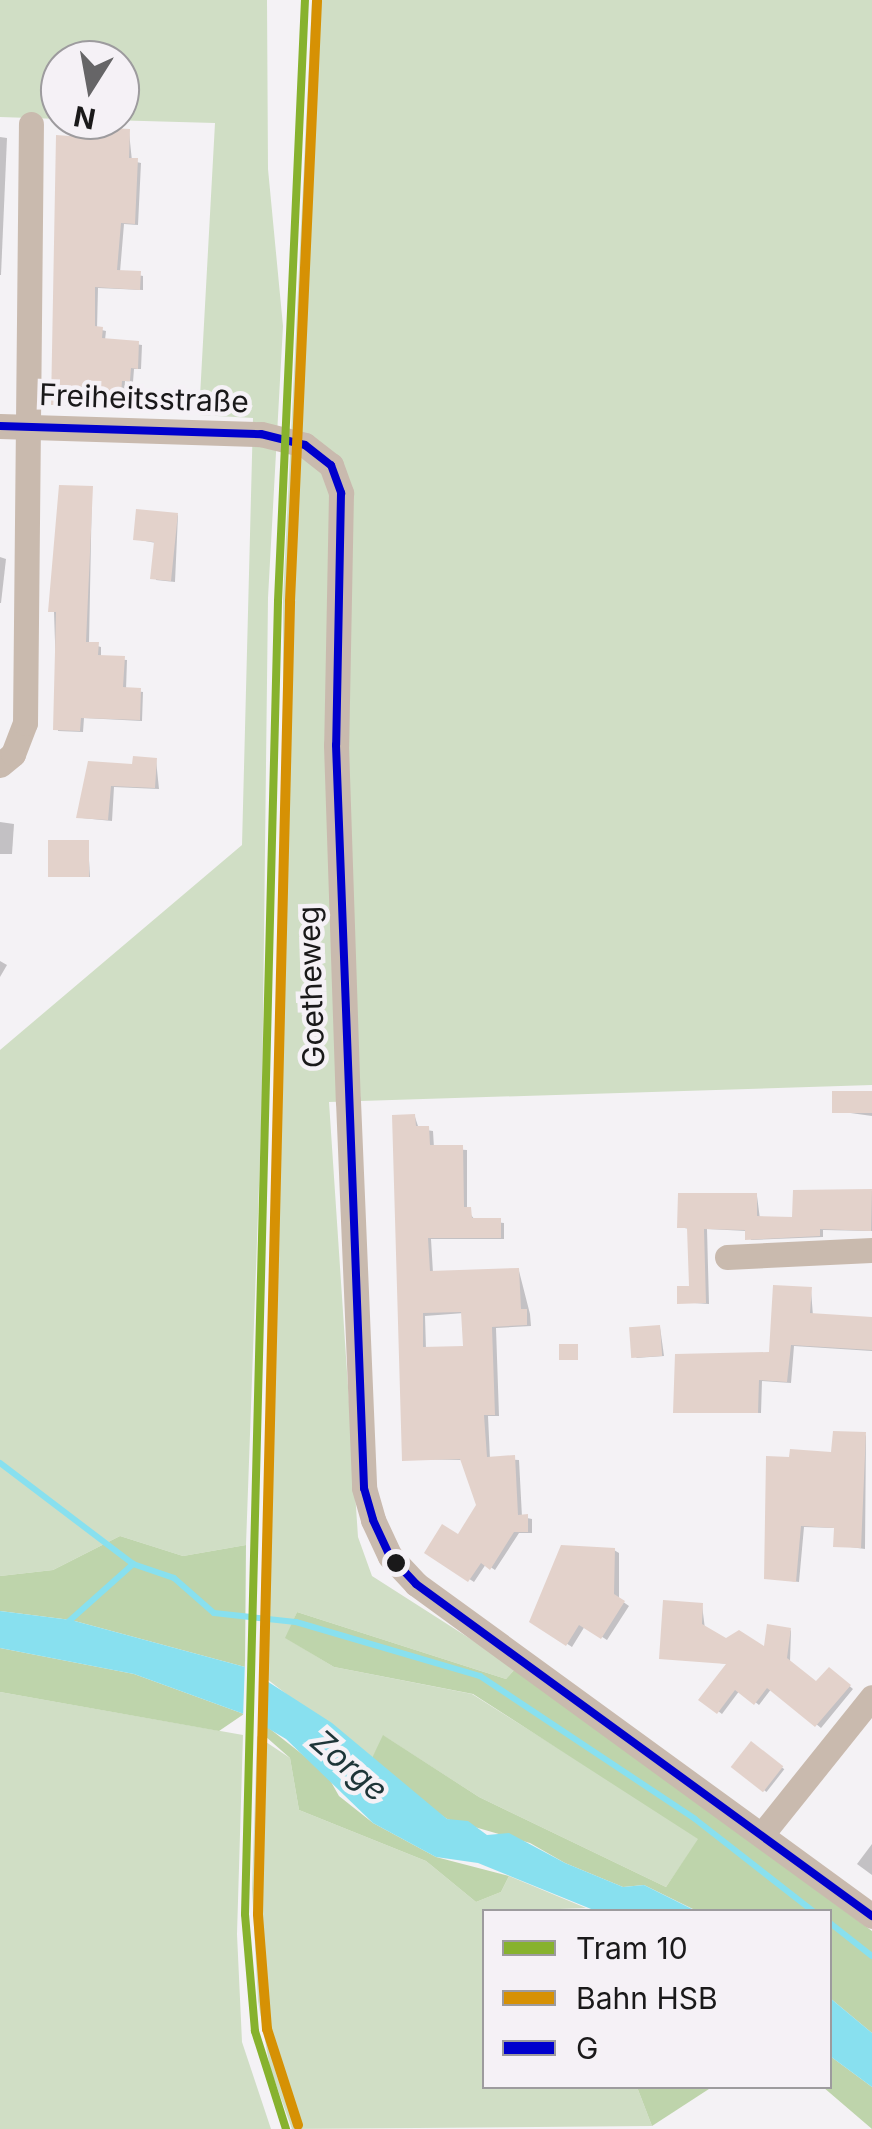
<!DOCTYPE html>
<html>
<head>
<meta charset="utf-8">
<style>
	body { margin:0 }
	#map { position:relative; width:872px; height:2129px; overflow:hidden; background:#f4f2f5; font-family:Inter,sans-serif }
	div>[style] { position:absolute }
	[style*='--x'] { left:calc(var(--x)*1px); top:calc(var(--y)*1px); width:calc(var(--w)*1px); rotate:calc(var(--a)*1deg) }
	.green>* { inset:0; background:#d0dec5 }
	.forest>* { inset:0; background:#bed4ab }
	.water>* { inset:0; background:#88e0ef }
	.pier>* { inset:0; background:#f4f2f5 }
	.shadow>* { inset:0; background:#0003; transform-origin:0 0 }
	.stream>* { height:6px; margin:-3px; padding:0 3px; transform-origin:3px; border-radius:3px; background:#88e0ef }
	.building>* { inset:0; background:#e3d2cb; transform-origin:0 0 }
	.minor>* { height:25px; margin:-12.5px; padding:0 12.5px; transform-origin:12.5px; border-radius:12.5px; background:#c9baae }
	.bus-1>* { height:8px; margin:-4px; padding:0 4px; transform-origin:4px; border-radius:4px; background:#0000cd }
	.rail-1>* { height:10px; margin:-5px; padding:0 5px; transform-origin:5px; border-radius:5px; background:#d69104 }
	.tram-1>* { height:8px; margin:-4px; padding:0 4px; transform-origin:4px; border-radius:4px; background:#87b22e }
	.dots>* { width:28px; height:28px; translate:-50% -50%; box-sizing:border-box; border:5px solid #f5f1f6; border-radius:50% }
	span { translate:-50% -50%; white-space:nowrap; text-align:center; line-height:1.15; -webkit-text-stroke:9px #f5f1f6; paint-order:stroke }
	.street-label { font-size:30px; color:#1a191a }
	.water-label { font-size:32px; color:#1e3538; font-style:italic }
	.legend { position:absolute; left:482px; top:1909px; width:350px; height:180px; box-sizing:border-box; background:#f5f1f6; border:2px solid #9d9b9e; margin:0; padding:12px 18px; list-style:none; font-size:30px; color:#1a191a }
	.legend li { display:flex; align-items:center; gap:20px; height:50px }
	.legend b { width:50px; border:2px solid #9d9b9e }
	.north { position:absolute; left:40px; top:40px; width:100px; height:100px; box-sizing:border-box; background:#f5f1f6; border:2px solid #9d9b9e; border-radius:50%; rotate:191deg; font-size:28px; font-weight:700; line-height:40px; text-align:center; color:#1a191a }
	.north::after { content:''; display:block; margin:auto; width:35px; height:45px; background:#666567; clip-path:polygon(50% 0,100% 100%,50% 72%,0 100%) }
</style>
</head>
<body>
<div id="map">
	<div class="green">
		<i style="clip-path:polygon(0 0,267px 0,268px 169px,283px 326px,268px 598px,262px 1102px,246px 1545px,183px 1556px,120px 1536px,53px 1570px,0 1576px,0 1050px,242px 845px,253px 418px,199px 415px,215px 123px,108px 120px,120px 120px,120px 60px,60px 60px,60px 119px,0 117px)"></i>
		<i style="clip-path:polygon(312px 0,872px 0,872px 1085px,329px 1102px,358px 1537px,372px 1576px,516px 1668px,506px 1679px,297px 1612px,286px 1638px,334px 1667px,472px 1694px,634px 1796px,699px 1839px,666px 1887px,479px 1797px,384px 1736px,371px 1760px,267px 1679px,269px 1601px,261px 1600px,283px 846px,283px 599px)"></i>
		<i style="clip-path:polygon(0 1692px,243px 1735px,237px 1934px,242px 2042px,271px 2129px,0 2129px)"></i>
		<i style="clip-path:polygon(257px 1736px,290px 1758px,299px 1810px,426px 1861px,476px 1902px,501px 1892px,509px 1876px,586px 1908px,484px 1912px,484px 2086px,637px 2087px,652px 2126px,292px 2129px,270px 2068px,258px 2001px,252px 1889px)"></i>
	</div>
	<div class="forest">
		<i style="clip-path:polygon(120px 1536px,183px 1556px,246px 1545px,245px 1667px,71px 1620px,0 1611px,0 1576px,53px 1570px)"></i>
		<i style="clip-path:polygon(297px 1612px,506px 1679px,516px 1668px,872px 1931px,872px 2033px,830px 1998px,830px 1912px,697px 1911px,644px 1885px,623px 1887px,565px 1863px,530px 1843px,447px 1819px,397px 1784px,371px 1760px,383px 1735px,479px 1797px,666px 1887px,698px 1839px,473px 1694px,334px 1667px,285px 1638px)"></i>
		<i style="clip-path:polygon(0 1648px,134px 1674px,244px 1714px,219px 1731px,0 1692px)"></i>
		<i style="clip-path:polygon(265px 1725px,326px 1773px,339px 1796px,373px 1823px,436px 1857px,509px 1876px,501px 1892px,476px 1902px,426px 1861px,299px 1810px,290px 1758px,265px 1736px)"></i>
		<i style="clip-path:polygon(830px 2056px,872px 2087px,872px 2129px,823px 2087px,830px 2086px)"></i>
		<i style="clip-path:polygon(637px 2087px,637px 2086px,712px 2087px,652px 2126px)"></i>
	</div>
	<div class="water">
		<i style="clip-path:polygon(0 1611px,71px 1620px,245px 1667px,332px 1723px,447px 1819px,468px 1821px,487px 1835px,509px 1833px,565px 1863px,623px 1887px,644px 1885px,696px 1911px,596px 1911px,478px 1863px,436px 1857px,373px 1823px,286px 1739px,244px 1714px,134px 1674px,0 1648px)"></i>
		<i style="clip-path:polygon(830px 1998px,872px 2033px,872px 2087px,830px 2056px)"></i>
	</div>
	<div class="pier">
		<i style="clip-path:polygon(245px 1661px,267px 1673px,265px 1731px,243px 1719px)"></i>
	</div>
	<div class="shadow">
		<i style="clip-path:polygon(129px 132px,132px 161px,141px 163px,138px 225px,124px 224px,120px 272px,143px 276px,143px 290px,98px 288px,97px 329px,106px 331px,105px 340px,142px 345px,141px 369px,134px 369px,133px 382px,125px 381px,124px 396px,93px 395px,93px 406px,57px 405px)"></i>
		<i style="clip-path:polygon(0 137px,7px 138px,1px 275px,0 275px)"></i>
		<i style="clip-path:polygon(92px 488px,89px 644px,101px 647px,101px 658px,127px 660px,126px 690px,143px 692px,142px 721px,84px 718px,83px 732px,58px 731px,54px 612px)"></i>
		<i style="clip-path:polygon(178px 515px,175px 582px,156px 580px,156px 543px,135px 539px)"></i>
		<i style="clip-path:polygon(0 557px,6px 559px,1px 603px,0 603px)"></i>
		<i style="clip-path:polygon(156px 760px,159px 789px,114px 787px,112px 821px,82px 818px,90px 763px,135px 767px)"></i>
		<i style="clip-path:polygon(0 822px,14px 824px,12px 854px,0 854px)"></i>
		<i style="clip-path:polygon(88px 843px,90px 877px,53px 877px)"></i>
		<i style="clip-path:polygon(0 961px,7px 965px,0 977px)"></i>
		<i style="clip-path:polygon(872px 1094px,872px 1116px,836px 1111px)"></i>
		<i style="clip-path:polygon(evenodd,415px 1117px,419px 1129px,433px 1131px,434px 1148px,467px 1150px,467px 1210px,475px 1220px,504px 1223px,504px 1239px,431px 1239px,433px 1273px,519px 1271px,530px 1314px,531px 1326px,496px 1328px,499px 1416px,488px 1416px,490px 1459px,519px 1460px,522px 1517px,532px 1519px,532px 1533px,519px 1533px,495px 1570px,486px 1564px,474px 1582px,428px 1552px,459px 1537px,478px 1505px,464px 1460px,405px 1459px,415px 1117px,464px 1313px,466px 1348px,426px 1349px,425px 1316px,464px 1313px)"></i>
		<i style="clip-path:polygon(872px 1191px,872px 1231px,823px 1230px,823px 1237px,751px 1240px,747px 1231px,707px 1229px,709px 1304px,680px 1302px,692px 1288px,690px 1229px,679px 1227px,757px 1196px,760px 1219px,794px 1219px,795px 1192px)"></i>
		<i style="clip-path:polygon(811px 1290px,813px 1316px,872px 1319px,872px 1351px,794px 1346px,791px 1383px,762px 1381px,761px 1413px,675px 1411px,771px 1354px)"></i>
		<i style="clip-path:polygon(660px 1327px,664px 1356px,636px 1358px)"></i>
		<i style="clip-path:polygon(866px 1435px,865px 1549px,836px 1545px,836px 1528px,804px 1527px,799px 1582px,767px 1578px,834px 1455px)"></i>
		<i style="clip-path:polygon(614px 1550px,619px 1553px,619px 1599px,629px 1606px,607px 1640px,585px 1626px,572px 1647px,532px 1621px)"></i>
		<i style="clip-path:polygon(702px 1605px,705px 1629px,727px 1641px,766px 1650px,791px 1630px,790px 1662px,817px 1684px,833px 1672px,853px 1689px,821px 1728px,772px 1688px,759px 1705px,740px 1690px,722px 1714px,702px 1699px,729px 1664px,662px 1657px)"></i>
		<i style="left:752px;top:1744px;width:41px;height:29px;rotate:38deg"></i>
		<i style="clip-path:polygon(872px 1844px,872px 1875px,857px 1864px)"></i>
	</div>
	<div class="stream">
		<i style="--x:0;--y:1463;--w:167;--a:37.2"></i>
		<i style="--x:133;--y:1564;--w:43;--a:18.9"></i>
		<i style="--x:174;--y:1578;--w:53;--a:41.2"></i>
		<i style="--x:214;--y:1613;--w:82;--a:6.3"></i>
		<i style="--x:296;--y:1622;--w:192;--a:16.4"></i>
		<i style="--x:480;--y:1676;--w:258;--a:33.6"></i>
		<i style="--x:695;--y:1819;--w:151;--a:38"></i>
		<i style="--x:67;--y:1623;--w:89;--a:-41.8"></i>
		<i style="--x:830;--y:1923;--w:53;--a:38.2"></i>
	</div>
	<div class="building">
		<i style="clip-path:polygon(71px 126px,130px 129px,129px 158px,138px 158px,135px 224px,121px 223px,117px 270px,141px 271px,140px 290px,95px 287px,95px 326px,103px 327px,102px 338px,139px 341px,138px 369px,131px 368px,130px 381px,122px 381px,121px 396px,91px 394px,90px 405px,51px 405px,56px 135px,70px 136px)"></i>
		<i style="clip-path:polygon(59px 485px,93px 486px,86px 642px,99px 642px,98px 655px,125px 656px,123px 687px,141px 688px,140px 720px,81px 718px,80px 731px,53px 730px,56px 612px,48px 612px)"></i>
		<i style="clip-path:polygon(136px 509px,178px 513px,171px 581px,150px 579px,154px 542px,133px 540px)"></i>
		<i style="clip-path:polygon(133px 756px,157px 758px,155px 788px,111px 786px,108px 820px,76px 818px,88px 761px,132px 764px)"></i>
		<i style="left:48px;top:840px;width:41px;height:37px"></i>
		<i style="left:872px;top:1091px;width:22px;height:40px;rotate:90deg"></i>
		<i style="clip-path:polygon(evenodd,415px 1114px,416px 1126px,429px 1126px,430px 1145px,463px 1145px,464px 1207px,471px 1207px,472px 1218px,501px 1218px,501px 1238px,428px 1238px,430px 1271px,519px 1268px,521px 1309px,527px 1309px,527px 1325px,492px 1327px,495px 1415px,484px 1415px,487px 1457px,515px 1455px,518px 1515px,528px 1514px,528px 1532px,514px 1532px,490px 1570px,481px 1563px,468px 1582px,424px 1553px,442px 1524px,458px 1534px,476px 1505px,460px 1459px,402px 1461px,392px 1115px,415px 1114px,461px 1312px,463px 1346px,423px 1347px,423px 1313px,461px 1312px)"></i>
		<i style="clip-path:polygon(872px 1189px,871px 1231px,820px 1229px,820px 1236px,745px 1240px,745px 1230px,704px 1229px,706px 1303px,677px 1304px,677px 1286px,689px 1286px,687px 1228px,677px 1228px,678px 1193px,757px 1193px,757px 1216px,792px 1217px,793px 1190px)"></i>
		<i style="clip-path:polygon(773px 1285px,812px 1287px,810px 1313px,872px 1317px,872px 1350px,791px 1345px,787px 1382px,759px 1380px,758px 1413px,673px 1413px,675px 1354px,769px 1352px)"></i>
		<i style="left:660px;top:1325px;width:31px;height:31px;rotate:86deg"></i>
		<i style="left:578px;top:1344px;width:16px;height:19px;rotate:90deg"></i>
		<i style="clip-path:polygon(833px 1431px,866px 1432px,861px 1548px,833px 1547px,834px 1528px,801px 1526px,796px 1582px,764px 1579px,766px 1456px,789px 1457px,790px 1449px,831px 1452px)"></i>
		<i style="clip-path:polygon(561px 1545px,615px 1548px,614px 1594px,625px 1601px,601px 1639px,579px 1625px,566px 1646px,529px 1622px)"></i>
		<i style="clip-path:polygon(663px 1600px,703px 1603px,702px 1624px,726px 1638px,739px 1630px,764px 1646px,767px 1624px,791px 1628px,787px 1658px,816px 1681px,829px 1667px,851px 1685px,815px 1727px,767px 1688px,754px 1705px,735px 1690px,717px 1714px,698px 1700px,726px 1664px,659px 1659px)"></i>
		<i style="left:751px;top:1741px;width:41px;height:33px;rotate:38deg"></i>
	</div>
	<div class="minor">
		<i style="--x:0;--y:426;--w:261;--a:1.8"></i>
		<i style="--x:261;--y:434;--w:45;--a:14"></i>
		<i style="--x:305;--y:445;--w:33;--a:38"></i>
		<i style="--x:331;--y:465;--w:30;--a:70"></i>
		<i style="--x:341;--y:493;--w:252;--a:91.1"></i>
		<i style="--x:336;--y:745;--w:356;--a:88.1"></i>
		<i style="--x:348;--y:1101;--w:387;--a:87.6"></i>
		<i style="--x:364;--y:1488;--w:33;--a:74"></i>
		<i style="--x:373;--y:1520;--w:40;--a:65"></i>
		<i style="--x:390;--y:1556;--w:38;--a:47"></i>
		<i style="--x:416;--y:1584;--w:564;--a:36.06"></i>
		<i style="--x:0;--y:765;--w:17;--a:-40"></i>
		<i style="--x:13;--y:754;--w:33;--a:-69"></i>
		<i style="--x:25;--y:723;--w:599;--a:-89.43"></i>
		<i style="--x:727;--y:1257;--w:145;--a:-2.8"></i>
		<i style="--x:763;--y:1833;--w:174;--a:-51.3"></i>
	</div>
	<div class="bus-1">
		<i style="--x:0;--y:426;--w:261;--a:1.8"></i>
		<i style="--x:261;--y:434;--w:45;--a:14"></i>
		<i style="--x:305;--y:445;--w:33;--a:38"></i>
		<i style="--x:331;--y:465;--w:30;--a:70"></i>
		<i style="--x:341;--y:493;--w:252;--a:91.1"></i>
		<i style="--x:336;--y:745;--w:744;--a:87.84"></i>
		<i style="--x:364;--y:1488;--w:33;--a:74"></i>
		<i style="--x:373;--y:1520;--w:40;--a:65"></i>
		<i style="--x:390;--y:1556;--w:38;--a:47"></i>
		<i style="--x:416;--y:1584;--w:564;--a:36.06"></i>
	</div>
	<div class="rail-1">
		<i style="--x:298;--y:2125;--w:101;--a:-107.9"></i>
		<i style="--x:267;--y:2029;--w:115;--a:-94.5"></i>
		<i style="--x:258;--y:1914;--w:1313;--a:-88.6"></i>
		<i style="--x:290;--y:601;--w:601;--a:-87.42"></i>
	</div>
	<div class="tram-1">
		<i style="--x:286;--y:2129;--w:103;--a:-107.6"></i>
		<i style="--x:255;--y:2031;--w:117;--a:-94.9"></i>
		<i style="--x:245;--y:1914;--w:1313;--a:-88.56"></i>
		<i style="--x:278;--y:601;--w:602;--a:-87.43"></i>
	</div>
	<div class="dots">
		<i style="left:396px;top:1563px;background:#1a191a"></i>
	</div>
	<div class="street-label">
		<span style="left:144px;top:398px;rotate:2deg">Freiheitsstraße</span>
		<span style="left:311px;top:987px;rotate:-92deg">Goetheweg</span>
	</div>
	<div class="water-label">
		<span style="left:349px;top:1766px;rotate:41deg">Zorge</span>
	</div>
	<ul class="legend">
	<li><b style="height:12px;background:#87b22e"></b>Tram 10</li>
	<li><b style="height:12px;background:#d69104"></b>Bahn HSB</li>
	<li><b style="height:12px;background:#0000cd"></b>G</li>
	</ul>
	<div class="north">N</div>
</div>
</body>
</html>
